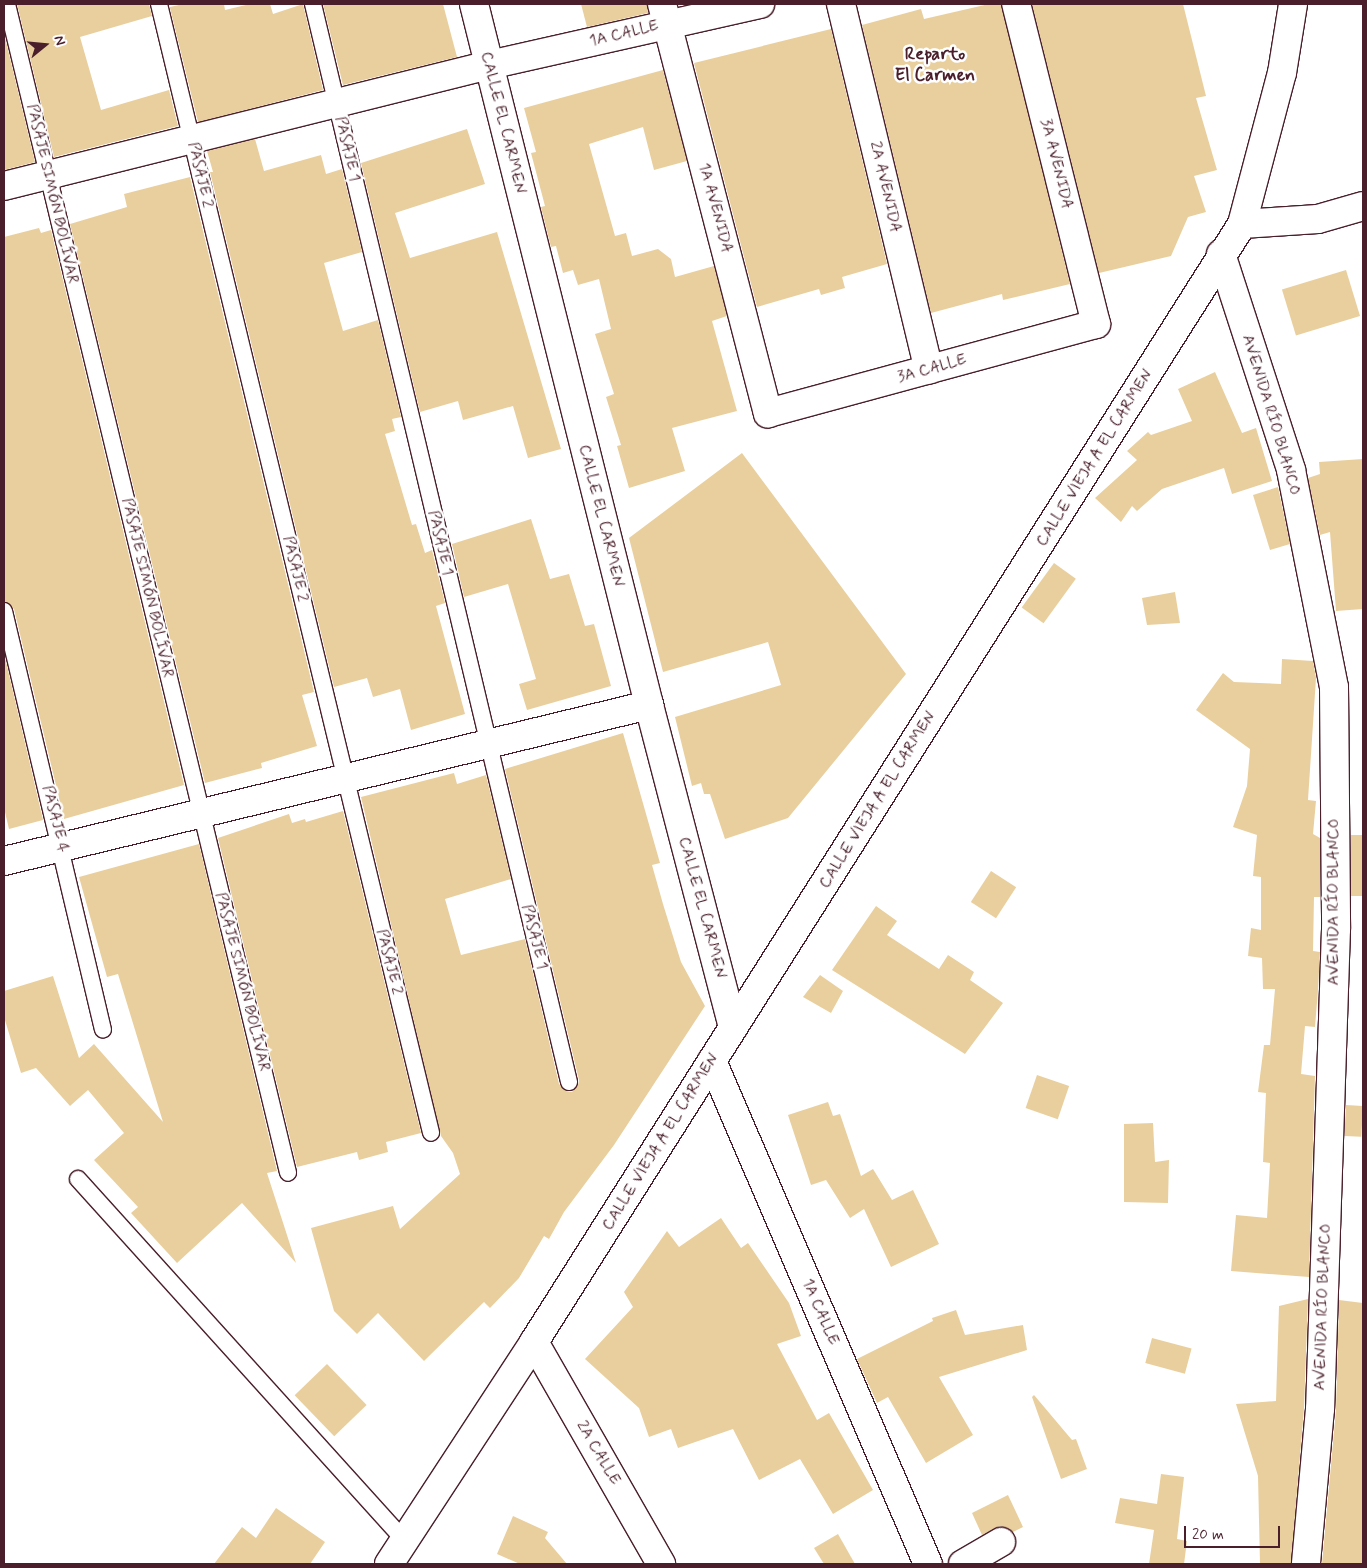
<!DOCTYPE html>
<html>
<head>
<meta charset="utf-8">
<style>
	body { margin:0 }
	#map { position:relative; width:1367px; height:1568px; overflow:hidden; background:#fff; font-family:Mynerve,sans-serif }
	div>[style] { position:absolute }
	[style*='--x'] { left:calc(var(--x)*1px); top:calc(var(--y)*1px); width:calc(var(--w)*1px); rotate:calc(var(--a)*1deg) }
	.building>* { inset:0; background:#e9cf9e; transform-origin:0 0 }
	.roads { filter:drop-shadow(1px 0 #4a1f2b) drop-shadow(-1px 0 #4a1f2b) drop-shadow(0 1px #4a1f2b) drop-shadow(0 -1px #4a1f2b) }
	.lane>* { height:16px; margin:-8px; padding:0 8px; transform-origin:8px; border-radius:8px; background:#fff }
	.street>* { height:28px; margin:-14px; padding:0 14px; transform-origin:14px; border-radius:14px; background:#fff }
	.secondary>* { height:28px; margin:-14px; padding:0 14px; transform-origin:14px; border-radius:14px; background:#fff }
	span { translate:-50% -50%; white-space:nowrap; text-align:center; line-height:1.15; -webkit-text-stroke:5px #fff; paint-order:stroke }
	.street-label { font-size:16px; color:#4a1f2b }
	.neighbourhood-label { font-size:18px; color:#4a1f2b; font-weight:700 }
	.frame { position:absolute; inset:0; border:5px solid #4a1f2b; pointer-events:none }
	.north { position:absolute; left:20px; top:20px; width:50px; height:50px; -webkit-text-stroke:4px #fff; paint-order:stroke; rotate:73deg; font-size:14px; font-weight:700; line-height:20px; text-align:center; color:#4a1f2b }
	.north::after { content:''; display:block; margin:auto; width:18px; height:22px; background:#4a1f2b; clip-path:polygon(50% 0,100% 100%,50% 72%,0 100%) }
	.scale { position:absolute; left:1184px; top:1526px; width:96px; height:22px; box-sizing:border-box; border:2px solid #4a1f2b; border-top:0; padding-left:6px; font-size:15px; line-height:18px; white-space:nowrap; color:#4a1f2b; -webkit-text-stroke:4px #fff; paint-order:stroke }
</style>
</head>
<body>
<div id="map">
	<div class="building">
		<i style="clip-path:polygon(17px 4px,149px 4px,152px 16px,80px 37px,101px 110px,169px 90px,178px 126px,54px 157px)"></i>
		<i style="clip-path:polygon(169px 4px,170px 7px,183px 4px,224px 4px,225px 10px,250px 4px,270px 4px,273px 14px,303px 4px,323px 90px,198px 122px)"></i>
		<i style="clip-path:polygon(323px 4px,443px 4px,457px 57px,343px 85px)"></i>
		<i style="clip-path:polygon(581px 4px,647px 4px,648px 13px,587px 27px)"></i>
		<i style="clip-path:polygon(989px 4px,1001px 4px,1070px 284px,1003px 300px,1002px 294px,931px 313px,862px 25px,921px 9px,924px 19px)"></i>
		<i style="clip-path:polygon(1032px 4px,1183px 4px,1206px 96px,1196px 98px,1217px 170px,1194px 176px,1206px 212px,1188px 217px,1171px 256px,1099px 273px)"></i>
		<i style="clip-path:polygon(831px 29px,887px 264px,842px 277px,845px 288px,821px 295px,819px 289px,757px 307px,694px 63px)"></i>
		<i style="clip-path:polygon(4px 33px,35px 162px,4px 170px)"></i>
		<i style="clip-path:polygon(663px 70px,687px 161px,654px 170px,643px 127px,589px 144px,615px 236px,626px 233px,632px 256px,658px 249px,671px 259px,675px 277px,714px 266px,727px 316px,712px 321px,737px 411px,672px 428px,685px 471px,629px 488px,617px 446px,621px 445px,606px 397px,614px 394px,595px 334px,611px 329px,599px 279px,578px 285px,573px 270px,563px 273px,556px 246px,551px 247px,541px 207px,545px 206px,531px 153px,536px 152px,524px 108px)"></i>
		<i style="clip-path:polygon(467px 129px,485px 184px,395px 213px,410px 258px,497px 232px,561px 449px,528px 458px,513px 406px,463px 420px,458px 401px,420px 412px,361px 163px)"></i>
		<i style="clip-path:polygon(255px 139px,264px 171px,321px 155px,326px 174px,342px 169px,362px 252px,324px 263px,343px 331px,378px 320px,401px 417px,392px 419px,395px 431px,385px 434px,412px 525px,416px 524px,425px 553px,432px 550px,445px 603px,436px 606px,465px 714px,411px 730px,400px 689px,373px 697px,367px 678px,334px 687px,210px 172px,213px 172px,207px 151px)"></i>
		<i style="clip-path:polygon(190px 177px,314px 692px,302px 695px,317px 746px,261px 763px,262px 768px,205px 783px,70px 224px,127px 207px,124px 194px)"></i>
		<i style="clip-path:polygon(39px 228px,41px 233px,51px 230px,184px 785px,64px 819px,14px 609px,4px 601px,4px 237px)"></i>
		<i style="left:1346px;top:270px;width:48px;height:67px;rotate:73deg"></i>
		<i style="clip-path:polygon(1215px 372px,1242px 433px,1256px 428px,1272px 481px,1232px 494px,1224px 468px,1162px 489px,1137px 511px,1132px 506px,1121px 522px,1095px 498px,1137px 460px,1127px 451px,1148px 432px,1151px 435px,1192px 421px,1178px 389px)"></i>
		<i style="clip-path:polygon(742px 453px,906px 674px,788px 818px,725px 839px,710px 794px,704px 794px,701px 783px,692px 786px,675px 717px,781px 685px,768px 642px,663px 672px,629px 538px)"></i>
		<i style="clip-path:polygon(1363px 459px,1363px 609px,1336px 611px,1330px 532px,1320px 535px,1308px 478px,1320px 474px,1319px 462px)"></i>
		<i style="clip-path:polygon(1278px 487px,1290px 544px,1270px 550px,1253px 495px)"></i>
		<i style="clip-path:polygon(531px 519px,550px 579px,569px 574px,585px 626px,594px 624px,611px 686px,527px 710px,519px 684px,536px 679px,508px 584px,464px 597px,452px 544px)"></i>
		<i style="left:1054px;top:563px;width:27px;height:55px;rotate:36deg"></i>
		<i style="clip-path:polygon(1175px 592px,1180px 623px,1147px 625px,1142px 598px)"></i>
		<i style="clip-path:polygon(4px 653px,43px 820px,9px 829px,4px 808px)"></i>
		<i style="clip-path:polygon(1282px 659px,1313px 661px,1316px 678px,1308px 800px,1316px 801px,1313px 834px,1320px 838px,1320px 897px,1314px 897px,1313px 951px,1320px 952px,1318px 990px,1315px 1027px,1305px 1026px,1301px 1074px,1315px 1076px,1309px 1277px,1231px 1271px,1236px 1215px,1267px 1218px,1270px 1163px,1263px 1162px,1266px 1093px,1258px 1092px,1264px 1045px,1270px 1045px,1275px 989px,1263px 989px,1262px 958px,1248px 956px,1251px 928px,1261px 930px,1261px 877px,1253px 876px,1257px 835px,1233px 827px,1247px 786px,1250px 749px,1196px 710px,1223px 673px,1234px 682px,1281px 684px)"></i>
		<i style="clip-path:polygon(623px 733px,660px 863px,652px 865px,663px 904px,681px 962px,705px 1006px,614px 1145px,564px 1212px,549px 1239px,544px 1236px,519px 1278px,490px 1308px,484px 1302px,424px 1361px,378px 1313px,357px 1334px,334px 1311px,311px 1228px,393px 1206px,400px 1229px,460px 1174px,453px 1153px,441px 1136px,361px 797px,454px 773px,457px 784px,486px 775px,511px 879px,445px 899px,461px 955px,525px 939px,559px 1084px,566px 1091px,572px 1092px,578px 1085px,579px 1080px,505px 769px)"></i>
		<i style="clip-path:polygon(343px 811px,421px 1133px,386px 1142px,388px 1152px,359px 1160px,357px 1152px,297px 1167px,218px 838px,289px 814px,292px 823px,305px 819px,306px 822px)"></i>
		<i style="left:1363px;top:835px;width:61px;height:12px;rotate:90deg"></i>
		<i style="clip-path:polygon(199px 844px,277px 1171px,267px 1173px,296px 1263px,242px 1203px,177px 1263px,131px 1213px,138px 1207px,94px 1160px,124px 1133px,88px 1090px,70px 1106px,36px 1068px,21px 1073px,4px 1017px,4px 991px,53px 976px,79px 1058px,94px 1044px,163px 1122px,118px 974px,107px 977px,79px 877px)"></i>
		<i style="left:991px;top:871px;width:30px;height:37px;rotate:33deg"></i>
		<i style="clip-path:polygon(876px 906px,897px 921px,887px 935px,939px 969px,948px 955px,974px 972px,970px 980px,1003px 1003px,965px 1054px,832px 970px)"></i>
		<i style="clip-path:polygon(820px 975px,843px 991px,831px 1013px,803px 997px)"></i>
		<i style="left:1037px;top:1075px;width:34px;height:35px;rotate:19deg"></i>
		<i style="clip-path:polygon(828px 1102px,833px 1116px,840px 1114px,861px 1176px,873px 1169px,892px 1200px,913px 1190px,939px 1244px,891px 1267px,864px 1209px,850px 1218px,826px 1180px,811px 1185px,788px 1115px)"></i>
		<i style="left:1346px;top:1105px;width:17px;height:31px;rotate:3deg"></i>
		<i style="clip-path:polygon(1153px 1123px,1155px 1162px,1169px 1160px,1168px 1203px,1124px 1202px,1124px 1124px)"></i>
		<i style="clip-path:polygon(721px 1218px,741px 1248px,748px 1243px,789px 1303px,801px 1336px,777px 1344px,817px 1420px,829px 1413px,873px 1490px,833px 1514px,800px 1459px,759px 1480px,733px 1429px,678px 1448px,671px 1429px,649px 1437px,639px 1408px,585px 1359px,633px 1307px,624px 1292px,667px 1231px,679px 1247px)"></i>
		<i style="clip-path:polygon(1308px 1299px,1304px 1408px,1291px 1564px,1260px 1564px,1258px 1476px,1236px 1404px,1276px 1401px,1279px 1306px)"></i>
		<i style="clip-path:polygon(1339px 1300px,1363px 1303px,1363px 1564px,1322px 1564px,1336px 1410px)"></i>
		<i style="clip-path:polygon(956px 1310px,965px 1335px,1023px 1325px,1027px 1350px,939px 1377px,973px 1435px,926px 1463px,888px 1397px,877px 1403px,857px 1359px,933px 1321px,932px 1318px)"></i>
		<i style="left:1152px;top:1338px;width:41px;height:26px;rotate:15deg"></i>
		<i style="left:327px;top:1364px;width:57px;height:45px;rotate:46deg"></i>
		<i style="clip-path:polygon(1034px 1395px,1072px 1440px,1076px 1439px,1087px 1469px,1061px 1479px,1032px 1397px)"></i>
		<i style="clip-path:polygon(1161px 1474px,1184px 1477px,1177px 1539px,1187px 1541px,1184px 1564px,1149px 1564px,1154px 1530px,1115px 1523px,1120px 1498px,1157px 1504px)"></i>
		<i style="clip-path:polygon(1008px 1495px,1023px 1527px,1013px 1532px,1000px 1526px,982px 1535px,972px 1513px)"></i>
		<i style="clip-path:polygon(276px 1508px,325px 1542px,310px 1564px,214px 1564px,242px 1527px,256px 1538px)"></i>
		<i style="clip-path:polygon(513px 1516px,548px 1532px,545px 1538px,567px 1564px,520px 1564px,497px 1554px)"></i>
		<i style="clip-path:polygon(838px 1534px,855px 1564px,824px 1564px,814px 1548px)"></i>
	</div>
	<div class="roads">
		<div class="lane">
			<i style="--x:7;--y:4;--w:1202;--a:76.48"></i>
			<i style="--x:159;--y:4;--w:1161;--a:76.45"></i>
			<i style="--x:313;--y:4;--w:1108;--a:76.64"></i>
			<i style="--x:4;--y:611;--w:430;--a:76.7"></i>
			<i style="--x:78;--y:1179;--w:486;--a:47.9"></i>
		</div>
		<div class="street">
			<i style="--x:474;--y:4;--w:723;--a:75.98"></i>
			<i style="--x:649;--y:705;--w:333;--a:75.4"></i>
			<i style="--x:662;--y:4;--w:423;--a:75.5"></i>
			<i style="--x:768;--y:413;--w:340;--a:-15.2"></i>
			<i style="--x:1096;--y:324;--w:330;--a:-104"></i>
			<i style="--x:841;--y:4;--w:376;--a:76.5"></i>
			<i style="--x:4;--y:186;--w:500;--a:-14"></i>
			<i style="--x:489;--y:65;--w:278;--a:-12.7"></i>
			<i style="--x:1242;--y:224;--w:76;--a:-3.8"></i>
			<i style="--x:1318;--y:219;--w:47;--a:-16.1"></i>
			<i style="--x:1221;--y:254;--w:227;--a:72"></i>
			<i style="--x:1291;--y:470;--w:221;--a:78.8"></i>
			<i style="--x:1334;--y:687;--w:242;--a:89.5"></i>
			<i style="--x:1336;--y:929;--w:480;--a:91.9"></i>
			<i style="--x:1320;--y:1409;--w:156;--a:95.2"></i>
			<i style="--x:4;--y:861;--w:664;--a:-13.6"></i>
			<i style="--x:712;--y:1061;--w:547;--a:66.76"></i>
			<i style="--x:534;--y:1342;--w:256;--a:60.2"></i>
			<i style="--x:963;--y:1564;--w:44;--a:-30.1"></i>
		</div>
		<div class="secondary">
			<i style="--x:389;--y:1564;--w:265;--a:-56.8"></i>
			<i style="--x:534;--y:1342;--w:1323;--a:-57.65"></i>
			<i style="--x:1242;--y:224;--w:156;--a:-75.2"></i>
			<i style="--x:1282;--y:73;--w:70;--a:-80.9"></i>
		</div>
	</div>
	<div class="street-label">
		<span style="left:624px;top:34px;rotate:-13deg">1A CALLE</span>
		<span style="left:503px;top:123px;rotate:76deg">CALLE EL CARMEN</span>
		<span style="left:347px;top:149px;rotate:77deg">PASAJE 1</span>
		<span style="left:1056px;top:164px;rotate:76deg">3A AVENIDA</span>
		<span style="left:200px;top:175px;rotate:77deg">PASAJE 2</span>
		<span style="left:885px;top:187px;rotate:77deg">2A AVENIDA</span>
		<span style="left:52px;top:194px;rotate:77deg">PASAJE SIMÓN BOLÍVAR</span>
		<span style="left:715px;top:208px;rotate:75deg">1A AVENIDA</span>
		<span style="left:932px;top:369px;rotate:-15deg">3A CALLE</span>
		<span style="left:1271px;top:415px;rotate:73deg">AVENIDA RÍO BLANCO</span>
		<span style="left:1095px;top:458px;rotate:-58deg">CALLE VIEJA A EL CARMEN</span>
		<span style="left:601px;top:516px;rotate:76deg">CALLE EL CARMEN</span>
		<span style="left:440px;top:543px;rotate:77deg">PASAJE 1</span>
		<span style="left:295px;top:569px;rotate:77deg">PASAJE 2</span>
		<span style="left:147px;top:588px;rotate:77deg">PASAJE SIMÓN BOLÍVAR</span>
		<span style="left:878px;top:800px;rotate:-58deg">CALLE VIEJA A EL CARMEN</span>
		<span style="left:55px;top:819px;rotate:76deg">PASAJE 4</span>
		<span style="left:1334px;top:902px;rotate:-90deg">AVENIDA RÍO BLANCO</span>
		<span style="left:702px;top:908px;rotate:75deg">CALLE EL CARMEN</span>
		<span style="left:534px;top:937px;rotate:76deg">PASAJE 1</span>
		<span style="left:389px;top:962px;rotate:76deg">PASAJE 2</span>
		<span style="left:242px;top:982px;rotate:76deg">PASAJE SIMÓN BOLÍVAR</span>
		<span style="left:661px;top:1142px;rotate:-58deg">CALLE VIEJA A EL CARMEN</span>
		<span style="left:1323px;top:1307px;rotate:-88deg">AVENIDA RÍO BLANCO</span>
		<span style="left:820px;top:1312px;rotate:67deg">1A CALLE</span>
		<span style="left:598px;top:1453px;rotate:60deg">2A CALLE</span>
	</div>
	<div class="neighbourhood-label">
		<span style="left:935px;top:65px">Reparto<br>El Carmen</span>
	</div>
	<div class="frame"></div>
	<div class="north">N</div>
	<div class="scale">20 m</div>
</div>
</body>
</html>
